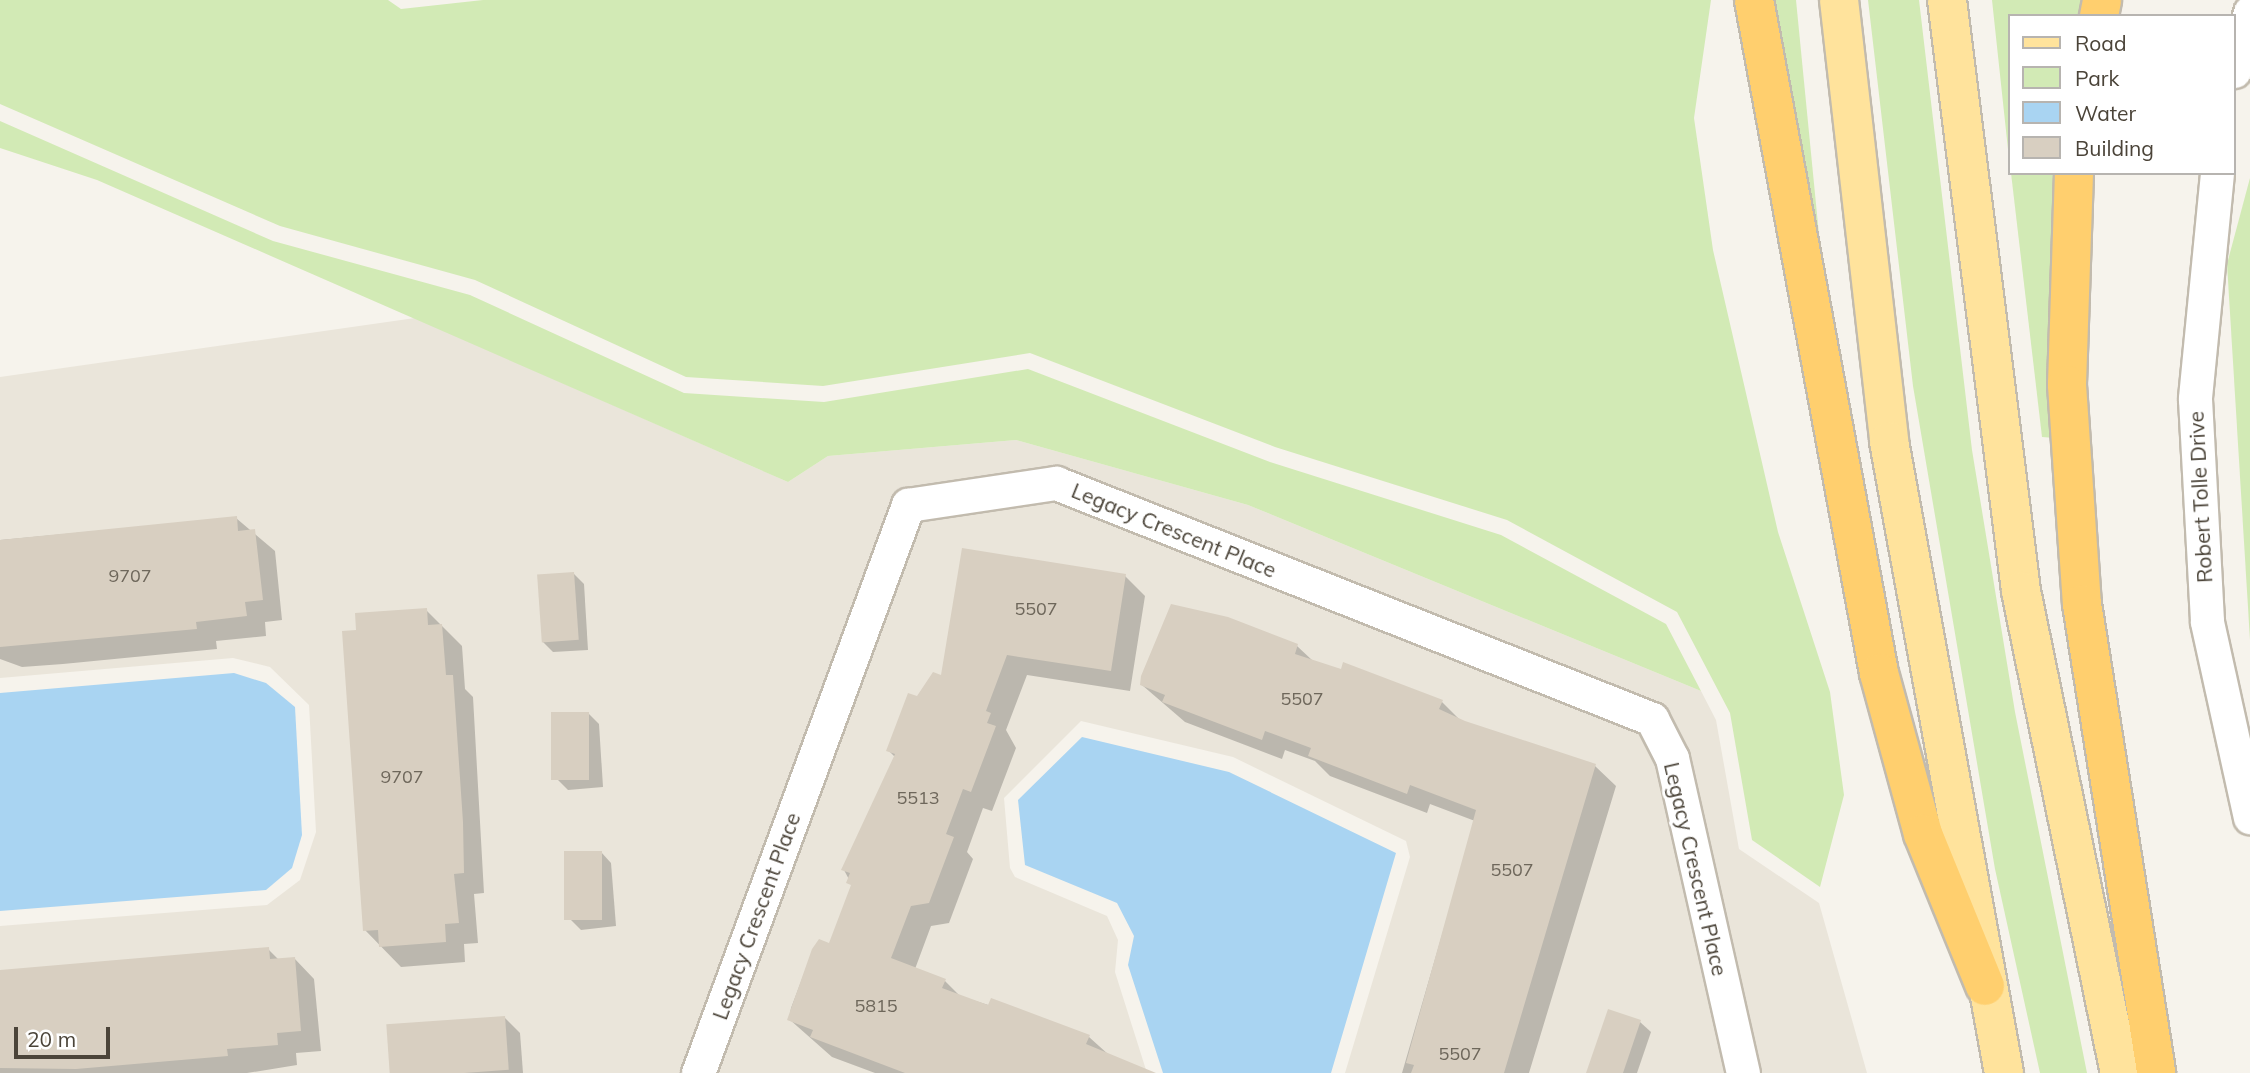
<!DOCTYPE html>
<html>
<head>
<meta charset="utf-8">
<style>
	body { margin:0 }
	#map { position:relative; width:2250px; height:1073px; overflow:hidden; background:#f6f3ec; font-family:Mulish,sans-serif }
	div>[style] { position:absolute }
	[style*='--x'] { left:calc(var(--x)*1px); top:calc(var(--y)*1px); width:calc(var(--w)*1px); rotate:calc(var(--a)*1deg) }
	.residential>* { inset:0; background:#eae5da }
	.green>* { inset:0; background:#d2eab5 }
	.water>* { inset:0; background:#a9d4f2 }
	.shadow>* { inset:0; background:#0003 }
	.building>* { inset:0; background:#d8cfc1; transform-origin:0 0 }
	.roads { filter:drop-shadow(2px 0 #c2bbae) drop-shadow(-2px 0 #c2bbae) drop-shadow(0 2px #c2bbae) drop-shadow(0 -2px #c2bbae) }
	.street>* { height:33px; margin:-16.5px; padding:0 16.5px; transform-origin:16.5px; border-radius:16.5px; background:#fff }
	.primary>* { height:38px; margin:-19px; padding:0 19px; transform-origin:19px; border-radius:19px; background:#ffe39c }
	.highway>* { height:38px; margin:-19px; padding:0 19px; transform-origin:19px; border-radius:19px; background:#ffcf6e }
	span { translate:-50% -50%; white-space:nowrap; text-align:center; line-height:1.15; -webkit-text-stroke:6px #fff; paint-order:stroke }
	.number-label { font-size:18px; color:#6e675b }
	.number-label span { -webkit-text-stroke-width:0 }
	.street-label { font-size:21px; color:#4b4439 }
	.legend { position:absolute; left:2008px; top:14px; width:228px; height:161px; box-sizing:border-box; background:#fff; border:2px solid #b7b4b0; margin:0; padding:9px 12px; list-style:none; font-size:21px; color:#4b4439 }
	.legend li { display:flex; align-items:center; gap:14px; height:35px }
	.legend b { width:35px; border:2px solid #b7b4b0 }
	.scale { position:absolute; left:14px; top:1027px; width:96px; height:32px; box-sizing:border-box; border:4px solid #4b4439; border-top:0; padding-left:9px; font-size:21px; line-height:24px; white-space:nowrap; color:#4b4439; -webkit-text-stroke:5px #fff; paint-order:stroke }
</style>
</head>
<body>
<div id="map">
	<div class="residential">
		<i style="clip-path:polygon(415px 318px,788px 482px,828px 456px,1016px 440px,1248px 505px,1701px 691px,1716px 720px,1739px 849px,1819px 903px,1867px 1073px,1345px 1073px,1410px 857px,1406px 841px,1233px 757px,1081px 721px,1004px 798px,1010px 868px,1015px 877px,1107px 916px,1118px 940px,1115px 972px,1147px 1073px,0 1073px,0 926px,267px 905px,300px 880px,316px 832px,309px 705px,270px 667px,233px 658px,0 678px,0 377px)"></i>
	</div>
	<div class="green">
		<i style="clip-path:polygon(0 0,388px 0,401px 9px,483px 0,1711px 0,1694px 118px,1713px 250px,1778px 532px,1830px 692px,1844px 795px,1820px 887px,1752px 840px,1730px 713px,1677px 612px,1507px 520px,1275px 447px,1030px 353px,823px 386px,686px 377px,475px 280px,280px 226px,0 104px)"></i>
		<i style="clip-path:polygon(1768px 0,1796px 0,1821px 255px,1816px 262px)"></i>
		<i style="clip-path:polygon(1868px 0,1919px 0,1972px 450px,2015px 712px,2087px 1073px,2040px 1073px,1995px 869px,1913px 386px)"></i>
		<i style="clip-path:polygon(1992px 0,2087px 0,2085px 16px,2010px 16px,2010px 168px)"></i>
		<i style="clip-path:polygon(0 121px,273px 241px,470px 295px,684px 393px,824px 402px,1028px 369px,1270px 462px,1501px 535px,1666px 624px,1701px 691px,1248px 505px,1016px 440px,828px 456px,788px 482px,97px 180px,0 148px)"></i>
		<i style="clip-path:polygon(2011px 173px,2063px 173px,2055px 438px,2042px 437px)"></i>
		<i style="clip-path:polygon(2250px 178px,2250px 640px,2227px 264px)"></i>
	</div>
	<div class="water">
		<i style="clip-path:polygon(234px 673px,266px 683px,295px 707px,302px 835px,292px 868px,266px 890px,0 911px,0 693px)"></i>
		<i style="clip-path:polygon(1082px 737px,1229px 772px,1396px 853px,1331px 1073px,1163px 1073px,1128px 965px,1134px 936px,1117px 903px,1025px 865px,1018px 800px)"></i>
	</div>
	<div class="shadow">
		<i style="clip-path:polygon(236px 518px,275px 551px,282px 620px,265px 622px,266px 636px,216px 641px,217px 649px,63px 664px,22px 667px,0 659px,0 540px)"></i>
		<i style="clip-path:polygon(574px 574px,584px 584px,588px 650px,553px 652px,543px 642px)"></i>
		<i style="clip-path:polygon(1125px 576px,1145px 596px,1130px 691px,1027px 675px,1006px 730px,1016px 748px,992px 811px,983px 808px,967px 852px,973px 859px,949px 923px,931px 926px,915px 969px,945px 981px,960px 996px,1089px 1037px,1129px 1073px,875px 1073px,832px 1057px,789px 1019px,791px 1008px,813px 950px,830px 945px,853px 887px,844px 870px,895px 757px,888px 750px,917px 698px,942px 678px)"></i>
		<i style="clip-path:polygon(426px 610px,462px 646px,465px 689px,473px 697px,484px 893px,474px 894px,478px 943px,464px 944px,465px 962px,401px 967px,365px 930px,358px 632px)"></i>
		<i style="clip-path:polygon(1297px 646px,1313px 661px,1442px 702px,1461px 721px,1595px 766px,1616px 786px,1529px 1073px,1402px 1073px,1475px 821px,1430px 804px,1427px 813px,1330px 776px,1315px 761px,1285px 750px,1282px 759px,1185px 722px,1142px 685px)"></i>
		<i style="clip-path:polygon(589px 714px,599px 724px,603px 787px,568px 790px,557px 779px)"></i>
		<i style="clip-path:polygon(601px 852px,611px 863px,616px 926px,581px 930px,570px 919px)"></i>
		<i style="clip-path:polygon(268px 949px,279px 960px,294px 958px,314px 979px,321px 1051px,296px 1053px,297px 1065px,247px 1073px,0 1073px,0 972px)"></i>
		<i style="clip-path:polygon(505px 1018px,520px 1033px,523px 1073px,391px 1073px,388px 1025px)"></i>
		<i style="clip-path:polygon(1640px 1022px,1651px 1032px,1637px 1073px,1588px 1073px)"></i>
	</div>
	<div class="building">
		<i style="clip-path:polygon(237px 516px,238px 531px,255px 529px,263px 600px,245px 602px,247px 616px,196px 622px,197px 629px,0 647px,0 540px)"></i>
		<i style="clip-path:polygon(962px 548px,1126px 574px,1111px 671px,1007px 655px,986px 711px,991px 713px,987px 723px,996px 726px,971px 792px,963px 789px,946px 834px,954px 837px,929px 903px,911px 906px,891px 958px,946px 979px,942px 988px,988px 1005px,991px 998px,1090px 1035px,1086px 1044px,1156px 1073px,905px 1073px,810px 1037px,813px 1030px,787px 1020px,812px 949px,819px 939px,829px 943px,851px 885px,846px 883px,850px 873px,841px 870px,895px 754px,886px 751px,908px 693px,917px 696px,933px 672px,941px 675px)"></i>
		<i style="left:574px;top:572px;width:68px;height:37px;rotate:86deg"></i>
		<i style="clip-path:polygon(1171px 604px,1228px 617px,1298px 644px,1295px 654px,1341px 669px,1343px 662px,1443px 700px,1439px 709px,1465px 721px,1596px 764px,1504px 1073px,1411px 1073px,1414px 1065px,1406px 1063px,1476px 810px,1410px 785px,1407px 794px,1308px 756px,1311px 748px,1265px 731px,1262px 740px,1162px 702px,1165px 695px,1140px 685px,1141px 676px)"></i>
		<i style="clip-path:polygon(427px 608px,428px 625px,442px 624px,446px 675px,453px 675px,463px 822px,464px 873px,454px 874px,459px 923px,445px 924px,446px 942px,379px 947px,378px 930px,363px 931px,342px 631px,356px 630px,355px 613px)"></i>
		<i style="left:551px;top:712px;width:38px;height:68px"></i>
		<i style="left:564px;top:851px;width:38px;height:69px"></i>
		<i style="clip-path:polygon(269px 947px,270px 959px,295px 957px,301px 1031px,277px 1033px,278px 1045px,227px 1049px,228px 1056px,76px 1069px,0 1068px,0 970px)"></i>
		<i style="clip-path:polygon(1608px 1009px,1641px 1020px,1623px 1073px,1586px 1073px)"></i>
		<i style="left:505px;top:1016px;width:54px;height:119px;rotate:86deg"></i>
	</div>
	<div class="roads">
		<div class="street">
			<i style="--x:2234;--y:71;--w:61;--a:-74.8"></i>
			<i style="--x:2217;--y:173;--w:227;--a:95.6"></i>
			<i style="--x:2195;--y:399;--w:223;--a:86.9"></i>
			<i style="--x:2207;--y:622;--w:200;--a:77.6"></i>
			<i style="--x:698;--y:1073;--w:606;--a:-69.71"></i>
			<i style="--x:908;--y:505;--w:150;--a:-8.5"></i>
			<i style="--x:1056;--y:483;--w:641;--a:21.6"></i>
			<i style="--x:1652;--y:719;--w:44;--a:62.9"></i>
			<i style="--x:1672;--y:758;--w:323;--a:77.3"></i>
		</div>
		<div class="primary">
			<i style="--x:1839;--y:0;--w:444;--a:83.5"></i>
			<i style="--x:1889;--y:441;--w:642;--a:79.69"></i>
			<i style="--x:1947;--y:0;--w:596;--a:82.86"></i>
			<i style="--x:2021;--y:591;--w:492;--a:78.4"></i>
		</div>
		<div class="highway">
			<i style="--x:1754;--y:0;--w:685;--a:79.48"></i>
			<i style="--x:1879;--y:673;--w:167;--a:74.7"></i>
			<i style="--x:1923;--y:834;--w:164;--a:67.8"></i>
			<i style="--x:2099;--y:16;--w:16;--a:-79"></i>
			<i style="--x:2074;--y:173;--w:212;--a:91.9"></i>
			<i style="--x:2067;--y:385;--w:220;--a:86.1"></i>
			<i style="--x:2082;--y:604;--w:475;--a:81"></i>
		</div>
	</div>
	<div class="number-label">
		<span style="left:130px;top:576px">9707</span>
		<span style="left:1036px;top:609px">5507</span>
		<span style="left:1302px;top:699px">5507</span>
		<span style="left:402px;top:777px">9707</span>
		<span style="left:918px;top:798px">5513</span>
		<span style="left:1512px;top:870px">5507</span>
		<span style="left:876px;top:1006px">5815</span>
		<span style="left:1460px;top:1054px">5507</span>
	</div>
	<div class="street-label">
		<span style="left:2200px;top:497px;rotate:-93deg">Robert Tolle Drive</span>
		<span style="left:1174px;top:530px;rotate:22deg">Legacy Crescent Place</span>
		<span style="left:1696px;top:869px;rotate:77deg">Legacy Crescent Place</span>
		<span style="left:756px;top:916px;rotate:-70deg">Legacy Crescent Place</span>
	</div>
	<ul class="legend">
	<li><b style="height:9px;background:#ffe39c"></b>Road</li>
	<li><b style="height:19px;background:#d2eab5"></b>Park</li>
	<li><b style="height:19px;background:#a9d4f2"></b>Water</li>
	<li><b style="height:19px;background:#d8cfc1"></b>Building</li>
	</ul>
	<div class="scale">20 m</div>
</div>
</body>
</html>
